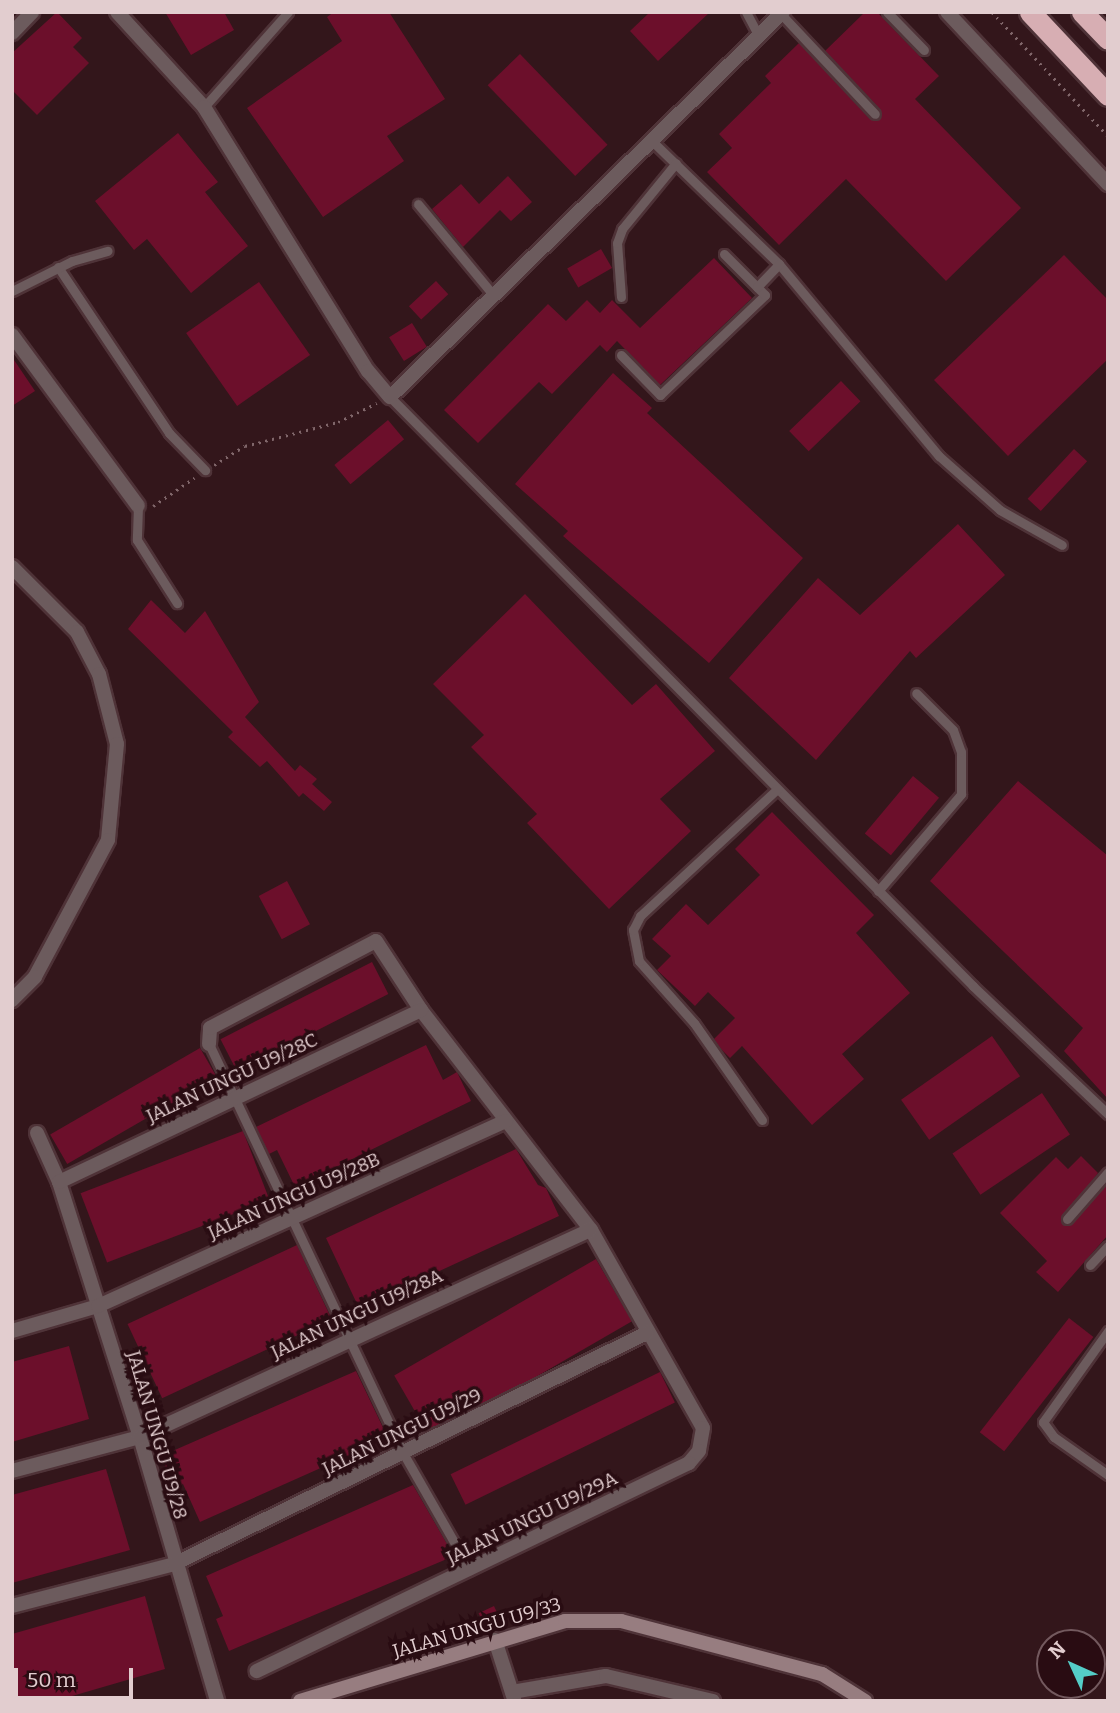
<!DOCTYPE html>
<html>
<head>
<meta charset="utf-8">
<style>
	body { margin:0 }
	#map { position:relative; width:1120px; height:1713px; overflow:hidden; background:#33161b; font-family:Bitter,serif }
	div>[style] { position:absolute }
	[style*='--x'] { left:calc(var(--x)*1px); top:calc(var(--y)*1px); width:calc(var(--w)*1px); rotate:calc(var(--a)*1deg) }
	.building>* { inset:0; background:#6c0f2b; transform-origin:0 0 }
	.path>* { height:2.5px; margin-top:-1.25px; transform-origin:0; background:repeating-linear-gradient(90deg,#80666a 0 2px,transparent 0 7px) }
	.roads { filter:drop-shadow(2px 0 #4f3338) drop-shadow(-2px 0 #4f3338) drop-shadow(0 2px #4f3338) drop-shadow(0 -2px #4f3338) }
	.lane>* { height:9px; margin:-4.5px; padding:0 4.5px; transform-origin:4.5px; border-radius:4.5px; background:#6c5b5d }
	.street>* { height:14px; margin:-7px; padding:0 7px; transform-origin:7px; border-radius:7px; background:#6c5b5d }
	.secondary>* { height:14px; margin:-7px; padding:0 7px; transform-origin:7px; border-radius:7px; background:#977d80 }
	.highway>* { height:21px; margin:-10.5px; padding:0 10.5px; transform-origin:10.5px; border-radius:10.5px; background:#d7aeb3 }
	span { translate:-50% -50%; white-space:nowrap; text-align:center; line-height:1.15; -webkit-text-stroke:7px #290c12; paint-order:stroke }
	.street-label { font-size:19px; color:#e2cdcf }
	.frame { position:absolute; inset:0; border:14px solid #e2cdcf; pointer-events:none }
	.north { position:absolute; left:1036px; top:1629px; width:70px; height:70px; box-sizing:border-box; background:#290c12; border:2px solid #73595e; border-radius:50%; rotate:315deg; font-size:19px; font-weight:700; line-height:28px; text-align:center; color:#e2cdcf }
	.north::after { content:''; display:block; margin:auto; width:24px; height:32px; background:#54cdc7; clip-path:polygon(50% 0,100% 100%,50% 72%,0 100%) }
	.scale { position:absolute; left:14px; top:1668px; width:119px; height:32px; box-sizing:border-box; border:4px solid #e2cdcf; border-top:0; padding-left:9px; font-size:21px; line-height:24px; white-space:nowrap; color:#e2cdcf; -webkit-text-stroke:5px #290c12; paint-order:stroke }
</style>
</head>
<body>
<div id="map">
	<div class="building">
		<i style="clip-path:polygon(57px 12px,82px 38px,73px 47px,89px 63px,37px 115px,12px 90px,12px 53px)"></i>
		<i style="clip-path:polygon(165px 12px,224px 12px,234px 30px,191px 55px)"></i>
		<i style="clip-path:polygon(334px 12px,389px 12px,445px 99px,387px 136px,404px 161px,323px 217px,247px 108px,342px 41px,327px 17px)"></i>
		<i style="clip-path:polygon(650px 12px,710px 12px,658px 61px,630px 31px)"></i>
		<i style="clip-path:polygon(865px 12px,877px 12px,939px 76px,915px 99px,1021px 208px,946px 281px,846px 179px,779px 245px,707px 172px,732px 148px,719px 134px,771px 83px,765px 76px,799px 43px,870px 119px,880px 119px,880px 109px,825px 51px)"></i>
		<i style="left:520px;top:54px;width:126px;height:45px;rotate:46deg"></i>
		<i style="clip-path:polygon(178px 133px,218px 182px,205px 192px,248px 246px,191px 293px,147px 239px,134px 250px,95px 201px)"></i>
		<i style="clip-path:polygon(508px 176px,532px 202px,511px 221px,500px 210px,463px 247px,432px 209px,461px 184px,479px 204px)"></i>
		<i style="left:601px;top:249px;width:22px;height:39px;rotate:60deg"></i>
		<i style="clip-path:polygon(1064px 255px,1108px 300px,1108px 359px,1008px 456px,934px 380px)"></i>
		<i style="clip-path:polygon(714px 258px,752px 298px,660px 385px,617px 341px,607px 352px,600px 345px,552px 394px,539px 382px,478px 443px,444px 410px,548px 304px,566px 321px,587px 300px,600px 313px,612px 300px,640px 328px)"></i>
		<i style="left:436px;top:281px;width:18px;height:37px;rotate:47deg"></i>
		<i style="left:259px;top:282px;width:89px;height:89px;rotate:55deg"></i>
		<i style="left:412px;top:323px;width:28px;height:27px;rotate:58deg"></i>
		<i style="clip-path:polygon(12px 357px,35px 391px,12px 406px)"></i>
		<i style="clip-path:polygon(613px 373px,652px 408px,647px 413px,803px 558px,709px 663px,563px 536px,568px 531px,515px 484px)"></i>
		<i style="left:841px;top:381px;width:28px;height:72px;rotate:46deg"></i>
		<i style="left:388px;top:420px;width:25px;height:70px;rotate:50deg"></i>
		<i style="left:1074px;top:449px;width:18px;height:68px;rotate:43deg"></i>
		<i style="clip-path:polygon(958px 524px,1005px 575px,916px 658px,910px 651px,816px 760px,729px 678px,818px 578px,860px 615px)"></i>
		<i style="clip-path:polygon(525px 594px,632px 705px,656px 684px,715px 751px,660px 799px,691px 831px,609px 909px,527px 823px,537px 814px,471px 747px,484px 735px,433px 684px)"></i>
		<i style="clip-path:polygon(151px 600px,185px 633px,205px 611px,259px 702px,245px 717px,295px 771px,300px 765px,317px 779px,312px 784px,332px 802px,324px 811px,303px 793px,299px 797px,267px 761px,260px 767px,228px 737px,233px 732px,128px 629px)"></i>
		<i style="left:913px;top:776px;width:34px;height:75px;rotate:40deg"></i>
		<i style="clip-path:polygon(1018px 781px,1108px 856px,1108px 1099px,1064px 1051px,1083px 1028px,930px 881px)"></i>
		<i style="clip-path:polygon(772px 812px,874px 915px,856px 933px,910px 993px,842px 1054px,864px 1079px,812px 1125px,742px 1046px,730px 1058px,721px 1049px,714px 1039px,735px 1018px,708px 992px,695px 1006px,657px 970px,671px 956px,652px 939px,686px 904px,708px 925px,760px 875px,735px 849px)"></i>
		<i style="left:287px;top:881px;width:49px;height:32px;rotate:62deg"></i>
		<i style="left:372px;top:962px;width:36px;height:170px;rotate:63deg"></i>
		<i style="left:992px;top:1036px;width:49px;height:111px;rotate:55deg"></i>
		<i style="clip-path:polygon(426px 1045px,443px 1080px,457px 1072px,471px 1101px,295px 1187px,277px 1150px,269px 1154px,256px 1127px)"></i>
		<i style="left:200px;top:1048px;width:34px;height:173px;rotate:60deg"></i>
		<i style="left:1042px;top:1093px;width:50px;height:108px;rotate:56deg"></i>
		<i style="left:243px;top:1131px;width:74px;height:174px;rotate:69deg"></i>
		<i style="clip-path:polygon(516px 1149px,538px 1185px,546px 1188px,559px 1216px,359px 1308px,326px 1238px)"></i>
		<i style="clip-path:polygon(1081px 1156px,1098px 1173px,1061px 1222px,1072px 1224px,1108px 1183px,1108px 1235px,1058px 1292px,1036px 1272px,1047px 1261px,1000px 1213px,1056px 1157px,1068px 1169px)"></i>
		<i style="left:297px;top:1245px;width:82px;height:187px;rotate:65deg"></i>
		<i style="left:596px;top:1259px;width:72px;height:233px;rotate:60deg"></i>
		<i style="left:1069px;top:1318px;width:31px;height:145px;rotate:38deg"></i>
		<i style="clip-path:polygon(69px 1346px,89px 1419px,12px 1442px,12px 1362px)"></i>
		<i style="clip-path:polygon(356px 1371px,388px 1438px,200px 1522px,183px 1484px,175px 1488px,161px 1456px)"></i>
		<i style="left:660px;top:1372px;width:34px;height:233px;rotate:64deg"></i>
		<i style="clip-path:polygon(106px 1469px,130px 1550px,12px 1583px,12px 1495px)"></i>
		<i style="clip-path:polygon(413px 1485px,454px 1556px,229px 1651px,216px 1619px,223px 1616px,206px 1576px)"></i>
		<i style="clip-path:polygon(145px 1596px,165px 1669px,55px 1701px,12px 1701px,12px 1634px)"></i>
		<i style="left:494px;top:1606px;width:14px;height:17px;rotate:65deg"></i>
	</div>
	<div class="path">
		<i style="--x:992;--y:12;--w:170;--a:46.9"></i>
		<i style="--x:214;--y:465;--w:36;--a:-32"></i>
		<i style="--x:245;--y:446;--w:96;--a:-14.5"></i>
		<i style="--x:338;--y:422;--w:43;--a:-26"></i>
		<i style="--x:153;--y:506;--w:50;--a:-34.3"></i>
	</div>
	<div class="roads">
		<div class="lane">
			<i style="--x:746;--y:12;--w:27;--a:62"></i>
			<i style="--x:887;--y:12;--w:53;--a:45.8"></i>
			<i style="--x:781;--y:14;--w:137;--a:46.8"></i>
			<i style="--x:204;--y:107;--w:127;--a:-48.5"></i>
			<i style="--x:653;--y:142;--w:175;--a:44.1"></i>
			<i style="--x:779;--y:264;--w:250;--a:50.2"></i>
			<i style="--x:939;--y:456;--w:81;--a:41.5"></i>
			<i style="--x:1000;--y:510;--w:71;--a:29.4"></i>
			<i style="--x:418;--y:204;--w:119;--a:50.4"></i>
			<i style="--x:724;--y:254;--w:47;--a:45"></i>
			<i style="--x:58;--y:267;--w:200;--a:56.2"></i>
			<i style="--x:169;--y:433;--w:52;--a:45.8"></i>
			<i style="--x:12;--y:291;--w:67;--a:-26.6"></i>
			<i style="--x:72;--y:261;--w:37;--a:-16"></i>
			<i style="--x:621;--y:297;--w:54;--a:-94.2"></i>
			<i style="--x:617;--y:243;--w:15;--a:-70"></i>
			<i style="--x:622;--y:229;--w:85;--a:-50.7"></i>
			<i style="--x:621;--y:355;--w:56;--a:45.7"></i>
			<i style="--x:660;--y:395;--w:145;--a:-43.6"></i>
			<i style="--x:765;--y:295;--w:11;--a:-135"></i>
			<i style="--x:757;--y:287;--w:32;--a:-46"></i>
			<i style="--x:390;--y:397;--w:829;--a:45.29"></i>
			<i style="--x:973;--y:986;--w:186;--a:43.5"></i>
			<i style="--x:138;--y:506;--w:34;--a:92"></i>
			<i style="--x:137;--y:540;--w:75;--a:57.6"></i>
			<i style="--x:878;--y:891;--w:128;--a:-49.4"></i>
			<i style="--x:961;--y:794;--w:42;--a:-90"></i>
			<i style="--x:961;--y:752;--w:23;--a:-110"></i>
			<i style="--x:953;--y:730;--w:52;--a:-135"></i>
			<i style="--x:209;--y:1044;--w:453;--a:64.6"></i>
			<i style="--x:403;--y:1453;--w:135;--a:60.2"></i>
			<i style="--x:762;--y:1120;--w:118;--a:-125"></i>
			<i style="--x:694;--y:1023;--w:83;--a:-131.6"></i>
			<i style="--x:639;--y:961;--w:32;--a:-101"></i>
			<i style="--x:633;--y:930;--w:16;--a:-63"></i>
			<i style="--x:640;--y:916;--w:187;--a:-42.8"></i>
			<i style="--x:1067;--y:1219;--w:62;--a:-48.9"></i>
			<i style="--x:1090;--y:1265;--w:26;--a:-47"></i>
			<i style="--x:1108;--y:1331;--w:112;--a:125.5"></i>
			<i style="--x:1043;--y:1422;--w:19;--a:54"></i>
			<i style="--x:1054;--y:1437;--w:66;--a:35.1"></i>
		</div>
		<div class="street">
			<i style="--x:117;--y:12;--w:129;--a:47.5"></i>
			<i style="--x:204;--y:107;--w:311;--a:58.2"></i>
			<i style="--x:368;--y:371;--w:34;--a:50"></i>
			<i style="--x:390;--y:397;--w:550;--a:-44.41"></i>
			<i style="--x:947;--y:12;--w:236;--a:46.9"></i>
			<i style="--x:12;--y:33;--w:29;--a:-46"></i>
			<i style="--x:12;--y:335;--w:212;--a:53.6"></i>
			<i style="--x:12;--y:567;--w:92;--a:45"></i>
			<i style="--x:77;--y:632;--w:47;--a:62.4"></i>
			<i style="--x:99;--y:674;--w:72;--a:75.6"></i>
			<i style="--x:117;--y:744;--w:96;--a:95.4"></i>
			<i style="--x:108;--y:840;--w:155;--a:118.1"></i>
			<i style="--x:35;--y:977;--w:33;--a:135"></i>
			<i style="--x:209;--y:1044;--w:16;--a:-86"></i>
			<i style="--x:210;--y:1028;--w:187;--a:-27.7"></i>
			<i style="--x:376;--y:941;--w:82;--a:56.9"></i>
			<i style="--x:421;--y:1010;--w:278;--a:52.3"></i>
			<i style="--x:591;--y:1230;--w:227;--a:60.5"></i>
			<i style="--x:703;--y:1428;--w:23;--a:100"></i>
			<i style="--x:699;--y:1451;--w:16;--a:130"></i>
			<i style="--x:689;--y:1463;--w:480;--a:154.3"></i>
			<i style="--x:37;--y:1133;--w:54;--a:65.8"></i>
			<i style="--x:59;--y:1182;--w:268;--a:72.4"></i>
			<i style="--x:140;--y:1437;--w:275;--a:73.7"></i>
			<i style="--x:59;--y:1182;--w:401;--a:-25.4"></i>
			<i style="--x:12;--y:1331;--w:90;--a:-16.2"></i>
			<i style="--x:98;--y:1306;--w:448;--a:-24.4"></i>
			<i style="--x:12;--y:1471;--w:132;--a:-14.9"></i>
			<i style="--x:140;--y:1437;--w:496;--a:-24.7"></i>
			<i style="--x:12;--y:1606;--w:167;--a:-14.5"></i>
			<i style="--x:174;--y:1564;--w:526;--a:-26.03"></i>
			<i style="--x:495;--y:1640;--w:62;--a:72.1"></i>
			<i style="--x:512;--y:1692;--w:95;--a:-9.7"></i>
			<i style="--x:606;--y:1676;--w:110;--a:13.2"></i>
		</div>
		<div class="secondary">
			<i style="--x:300;--y:1701;--w:277;--a:-16.8"></i>
			<i style="--x:565;--y:1621;--w:56;--a:0"></i>
			<i style="--x:621;--y:1621;--w:208;--a:14.8"></i>
			<i style="--x:822;--y:1674;--w:51;--a:32.1"></i>
		</div>
		<div class="highway">
			<i style="--x:1030;--y:12;--w:114;--a:46.8"></i>
			<i style="--x:1082;--y:12;--w:37;--a:46"></i>
		</div>
	</div>
	<div class="street-label">
		<span style="left:232px;top:1078px;rotate:-25deg">JALAN UNGU U9/28C</span>
		<span style="left:294px;top:1196px;rotate:-24deg">JALAN UNGU U9/28B</span>
		<span style="left:357px;top:1314px;rotate:-25deg">JALAN UNGU U9/28A</span>
		<span style="left:402px;top:1432px;rotate:-26deg">JALAN UNGU U9/29</span>
		<span style="left:157px;top:1435px;rotate:74deg">JALAN UNGU U9/28</span>
		<span style="left:532px;top:1518px;rotate:-26deg">JALAN UNGU U9/29A</span>
		<span style="left:477px;top:1628px;rotate:-16deg">JALAN UNGU U9/33</span>
	</div>
	<div class="frame"></div>
	<div class="north">N</div>
	<div class="scale">50 m</div>
</div>
</body>
</html>
